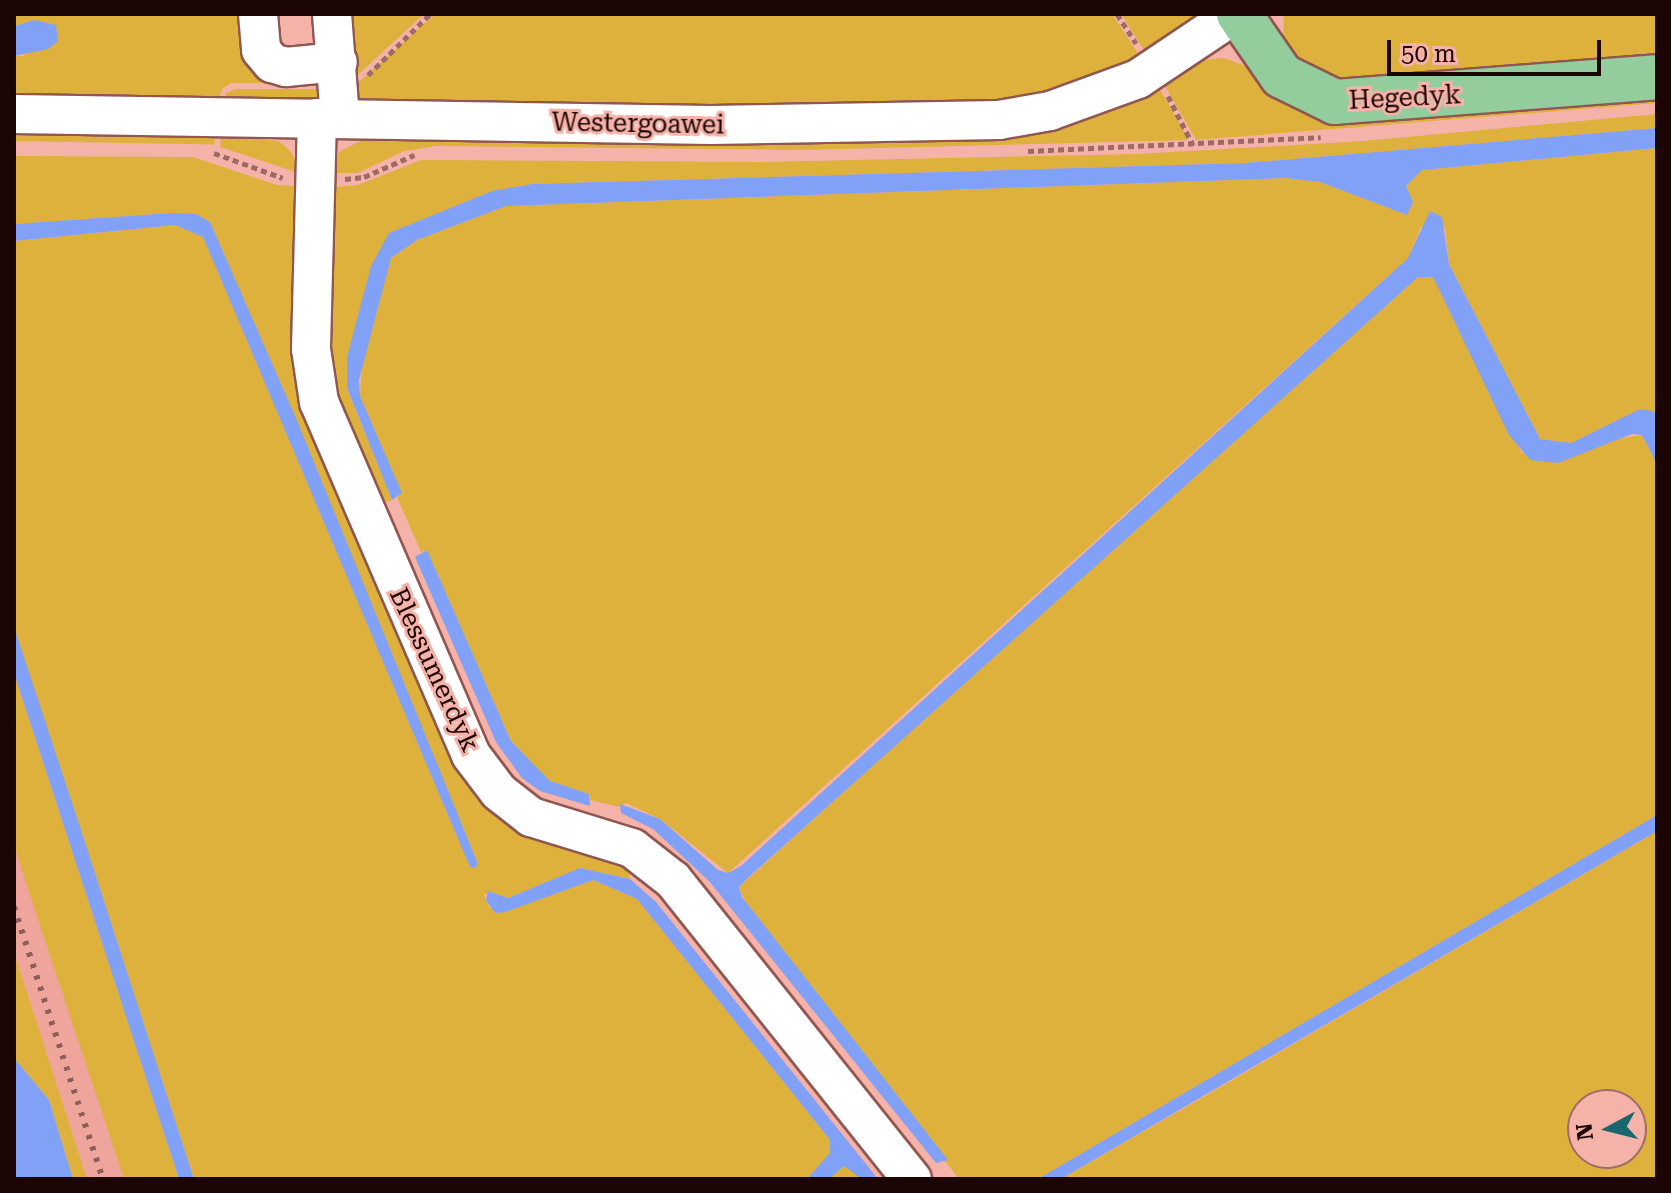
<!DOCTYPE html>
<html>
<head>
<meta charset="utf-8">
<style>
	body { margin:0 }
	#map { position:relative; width:1671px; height:1193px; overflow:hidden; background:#f5b2a9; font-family:"Roboto Serif",serif }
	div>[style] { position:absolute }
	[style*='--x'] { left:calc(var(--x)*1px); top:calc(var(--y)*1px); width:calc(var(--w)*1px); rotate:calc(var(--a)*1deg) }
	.built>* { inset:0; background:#efa59c }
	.green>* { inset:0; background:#ddb13b; transform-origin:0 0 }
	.water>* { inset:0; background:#80a1f6 }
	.path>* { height:5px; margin-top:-2.5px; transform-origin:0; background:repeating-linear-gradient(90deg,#9b6b65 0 6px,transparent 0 10px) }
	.roads { filter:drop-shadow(2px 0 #91564f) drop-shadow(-2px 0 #91564f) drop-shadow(0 2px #91564f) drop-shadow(0 -2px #91564f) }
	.minor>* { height:38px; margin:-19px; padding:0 19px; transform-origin:19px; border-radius:19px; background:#fff }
	.major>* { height:44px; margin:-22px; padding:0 22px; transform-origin:22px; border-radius:22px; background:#93cd9d }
	.rail>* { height:6px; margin-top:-3px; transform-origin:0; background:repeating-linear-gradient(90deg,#8d5f5a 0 4px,transparent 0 12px) }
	span { translate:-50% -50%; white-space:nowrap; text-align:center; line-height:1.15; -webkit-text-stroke:6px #f5b2a9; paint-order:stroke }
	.street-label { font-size:26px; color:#1c0605 }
	.frame { position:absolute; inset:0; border:16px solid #1c0605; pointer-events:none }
	.north { position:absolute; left:1567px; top:1089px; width:80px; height:80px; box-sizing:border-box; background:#f5b2a9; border:2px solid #9e6d67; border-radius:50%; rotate:263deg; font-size:22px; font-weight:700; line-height:32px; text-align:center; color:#1c0605 }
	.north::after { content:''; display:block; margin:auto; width:28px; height:36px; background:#19666f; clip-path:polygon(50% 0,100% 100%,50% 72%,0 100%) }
	.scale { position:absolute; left:1387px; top:40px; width:214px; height:36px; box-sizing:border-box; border:4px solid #1c0605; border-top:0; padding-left:10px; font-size:24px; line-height:28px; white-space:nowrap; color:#1c0605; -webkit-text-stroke:6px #f5b2a9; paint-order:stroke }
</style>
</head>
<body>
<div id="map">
	<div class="built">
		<i style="clip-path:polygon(14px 845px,102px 1112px,124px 1179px,87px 1179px,14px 952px)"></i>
	</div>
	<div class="green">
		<i style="clip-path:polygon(14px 14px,244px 14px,325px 83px,231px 83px,223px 88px,216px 105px,14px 102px,14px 56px,24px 56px,34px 20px,14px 26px)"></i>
		<i style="clip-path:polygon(341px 14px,424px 14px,350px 82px)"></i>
		<i style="clip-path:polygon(435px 14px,1112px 14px,1143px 61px,1024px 102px,921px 108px,364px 105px,358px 100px,351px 89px)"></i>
		<i style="clip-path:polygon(1121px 14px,1213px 14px,1149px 58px)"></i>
		<i style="clip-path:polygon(1284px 14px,1657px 14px,1657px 62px,1349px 86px,1302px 69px,1283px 43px)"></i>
		<i style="clip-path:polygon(1224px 58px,1248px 67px,1267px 86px,1657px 90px,1657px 103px,1196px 140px,1162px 81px,1202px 60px)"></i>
		<i style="clip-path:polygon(1157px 84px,1189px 140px,800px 150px,436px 146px,404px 151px,358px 173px,330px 173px,340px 151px,365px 139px,366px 133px,650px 138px)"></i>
		<i style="clip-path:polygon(236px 89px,329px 89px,324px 100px,224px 105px,226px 93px)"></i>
		<i style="clip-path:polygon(1657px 114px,1657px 128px,1245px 163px,532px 184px,492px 191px,389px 233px,347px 389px,392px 500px,373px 508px,329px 396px,323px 188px,358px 185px,421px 160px,762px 162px,1137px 154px,1364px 141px)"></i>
		<i style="left:14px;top:126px;width:201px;height:15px;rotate:1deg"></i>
		<i style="clip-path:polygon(222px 131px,280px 142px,292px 153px,299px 173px,220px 147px)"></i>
		<i style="clip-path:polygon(1657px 148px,1657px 414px,1640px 409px,1571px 443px,1540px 439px,1449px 264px,1445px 228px,1421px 227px,1408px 258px,728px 873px,660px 819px,626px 803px,619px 807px,590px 800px,589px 794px,550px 781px,511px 741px,427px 550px,421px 552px,397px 497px,401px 493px,360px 396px,362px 355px,391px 258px,417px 240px,506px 206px,1286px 178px,1320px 182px,1407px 215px,1406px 186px,1412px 174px,1422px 170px)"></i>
		<i style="clip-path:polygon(14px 156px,193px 157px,277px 185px,304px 187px,300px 318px,463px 763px,626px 860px,630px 879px,580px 868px,508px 898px,491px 892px,484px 895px,486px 900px,490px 908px,593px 880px,637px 899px,830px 1140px,830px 1154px,807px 1179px,194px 1179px,14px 627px,14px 241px,175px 225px,203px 236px,470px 867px,478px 864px,210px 222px,171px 213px,14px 224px)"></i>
		<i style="clip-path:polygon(1418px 277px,1433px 277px,1522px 453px,1642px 435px,1657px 464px,1657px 815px,1038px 1179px,959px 1179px,746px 904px,739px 887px,1251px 422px)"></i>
		<i style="clip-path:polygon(14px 673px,179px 1179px,124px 1179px,26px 883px,14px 845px)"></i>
		<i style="clip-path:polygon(evenodd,1657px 831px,1657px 1179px,1061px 1179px,1198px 1100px,1657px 831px,1583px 1105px,1631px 1105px,1631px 1153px,1583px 1153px,1583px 1105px)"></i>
		<i style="clip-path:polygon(14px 952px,87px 1179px,73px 1179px,49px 1100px,14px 1058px)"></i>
		<i style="clip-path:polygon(844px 1166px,850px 1166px,862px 1179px,829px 1179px)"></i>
	</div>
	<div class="water">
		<i style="clip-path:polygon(34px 20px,56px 25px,58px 41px,48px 49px,14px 56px,14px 26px)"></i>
		<i style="clip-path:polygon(1657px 128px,1657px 148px,1422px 170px,1406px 186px,1413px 202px,1407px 215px,1320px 182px,1286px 178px,506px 206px,417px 240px,391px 258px,359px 380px,360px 396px,402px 493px,392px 500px,347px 388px,347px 357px,371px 266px,389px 233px,492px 191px,532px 184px,1245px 163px)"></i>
		<i style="clip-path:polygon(1430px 211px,1442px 217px,1449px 264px,1540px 439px,1571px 443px,1640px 409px,1652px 411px,1657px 414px,1657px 464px,1642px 435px,1632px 434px,1558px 463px,1530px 460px,1509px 435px,1433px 277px,1418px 277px,750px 876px,739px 887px,742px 897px,948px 1160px,936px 1163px,709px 881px,653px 829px,621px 813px,620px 804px,660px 819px,718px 870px,728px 873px,741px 866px,1408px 258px)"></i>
		<i style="clip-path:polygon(171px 213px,196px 214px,210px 222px,296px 418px,478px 864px,475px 868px,470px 867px,203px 237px,175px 225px,14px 241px,14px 224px)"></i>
		<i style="clip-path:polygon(427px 550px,511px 741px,550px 781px,589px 794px,590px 806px,540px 791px,522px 778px,496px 742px,415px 557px)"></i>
		<i style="clip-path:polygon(14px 627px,83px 836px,194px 1179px,179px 1179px,14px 673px)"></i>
		<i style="clip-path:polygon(1657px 815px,1657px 831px,1061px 1179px,1038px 1179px)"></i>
		<i style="clip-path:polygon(580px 868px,630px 879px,656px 902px,878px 1179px,862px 1179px,844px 1166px,829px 1179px,807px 1179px,830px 1153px,830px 1140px,637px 899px,593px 880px,505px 912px,495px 913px,486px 900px,488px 891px,508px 898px)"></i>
		<i style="clip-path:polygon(14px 1058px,49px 1100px,73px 1179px,14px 1179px)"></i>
	</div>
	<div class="path">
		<i style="--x:1117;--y:14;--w:35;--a:57"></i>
		<i style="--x:368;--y:75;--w:87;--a:-44.5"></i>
		<i style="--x:1168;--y:96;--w:55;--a:63"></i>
		<i style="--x:1028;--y:151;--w:293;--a:-2.7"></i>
		<i style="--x:214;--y:153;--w:73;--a:19.9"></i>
		<i style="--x:345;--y:179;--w:19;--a:-6"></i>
		<i style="--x:364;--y:177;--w:55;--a:-23.7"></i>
	</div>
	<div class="roads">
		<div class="minor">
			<i style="--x:258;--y:14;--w:36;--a:85"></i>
			<i style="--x:261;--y:50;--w:17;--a:50"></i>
			<i style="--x:272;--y:63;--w:15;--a:16"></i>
			<i style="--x:286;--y:67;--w:52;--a:-5.5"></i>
			<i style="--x:332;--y:14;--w:105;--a:85.6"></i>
			<i style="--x:14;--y:114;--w:697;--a:0.9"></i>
			<i style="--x:711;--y:125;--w:288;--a:-1"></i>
			<i style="--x:999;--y:120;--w:52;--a:-10"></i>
			<i style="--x:1050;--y:111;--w:94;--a:-20"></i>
			<i style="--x:1138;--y:79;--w:117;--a:-33.8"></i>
			<i style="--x:317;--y:118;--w:231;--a:91.5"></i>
			<i style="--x:311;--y:349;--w:54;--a:81.4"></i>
			<i style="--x:319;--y:402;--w:384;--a:66.7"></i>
			<i style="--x:471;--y:755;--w:46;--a:52.9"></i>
			<i style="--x:499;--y:792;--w:41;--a:38"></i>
			<i style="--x:531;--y:817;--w:106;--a:17.1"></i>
			<i style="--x:632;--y:848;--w:52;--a:38"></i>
			<i style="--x:673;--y:880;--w:383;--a:51.4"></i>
		</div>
		<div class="major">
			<i style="--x:1239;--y:14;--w:75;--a:55.3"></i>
			<i style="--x:1282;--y:76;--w:59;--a:26.1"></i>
			<i style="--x:1335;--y:102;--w:323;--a:-4.4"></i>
		</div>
	</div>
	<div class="rail">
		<i style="--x:14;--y:907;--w:286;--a:71.9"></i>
	</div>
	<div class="street-label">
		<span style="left:1405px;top:98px;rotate:-3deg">Hegedyk</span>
		<span style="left:638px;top:124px;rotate:1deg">Westergoawei</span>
		<span style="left:434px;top:670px;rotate:65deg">Blessumerdyk</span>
	</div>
	<div class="frame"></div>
	<div class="north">N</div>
	<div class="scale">50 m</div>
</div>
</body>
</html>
